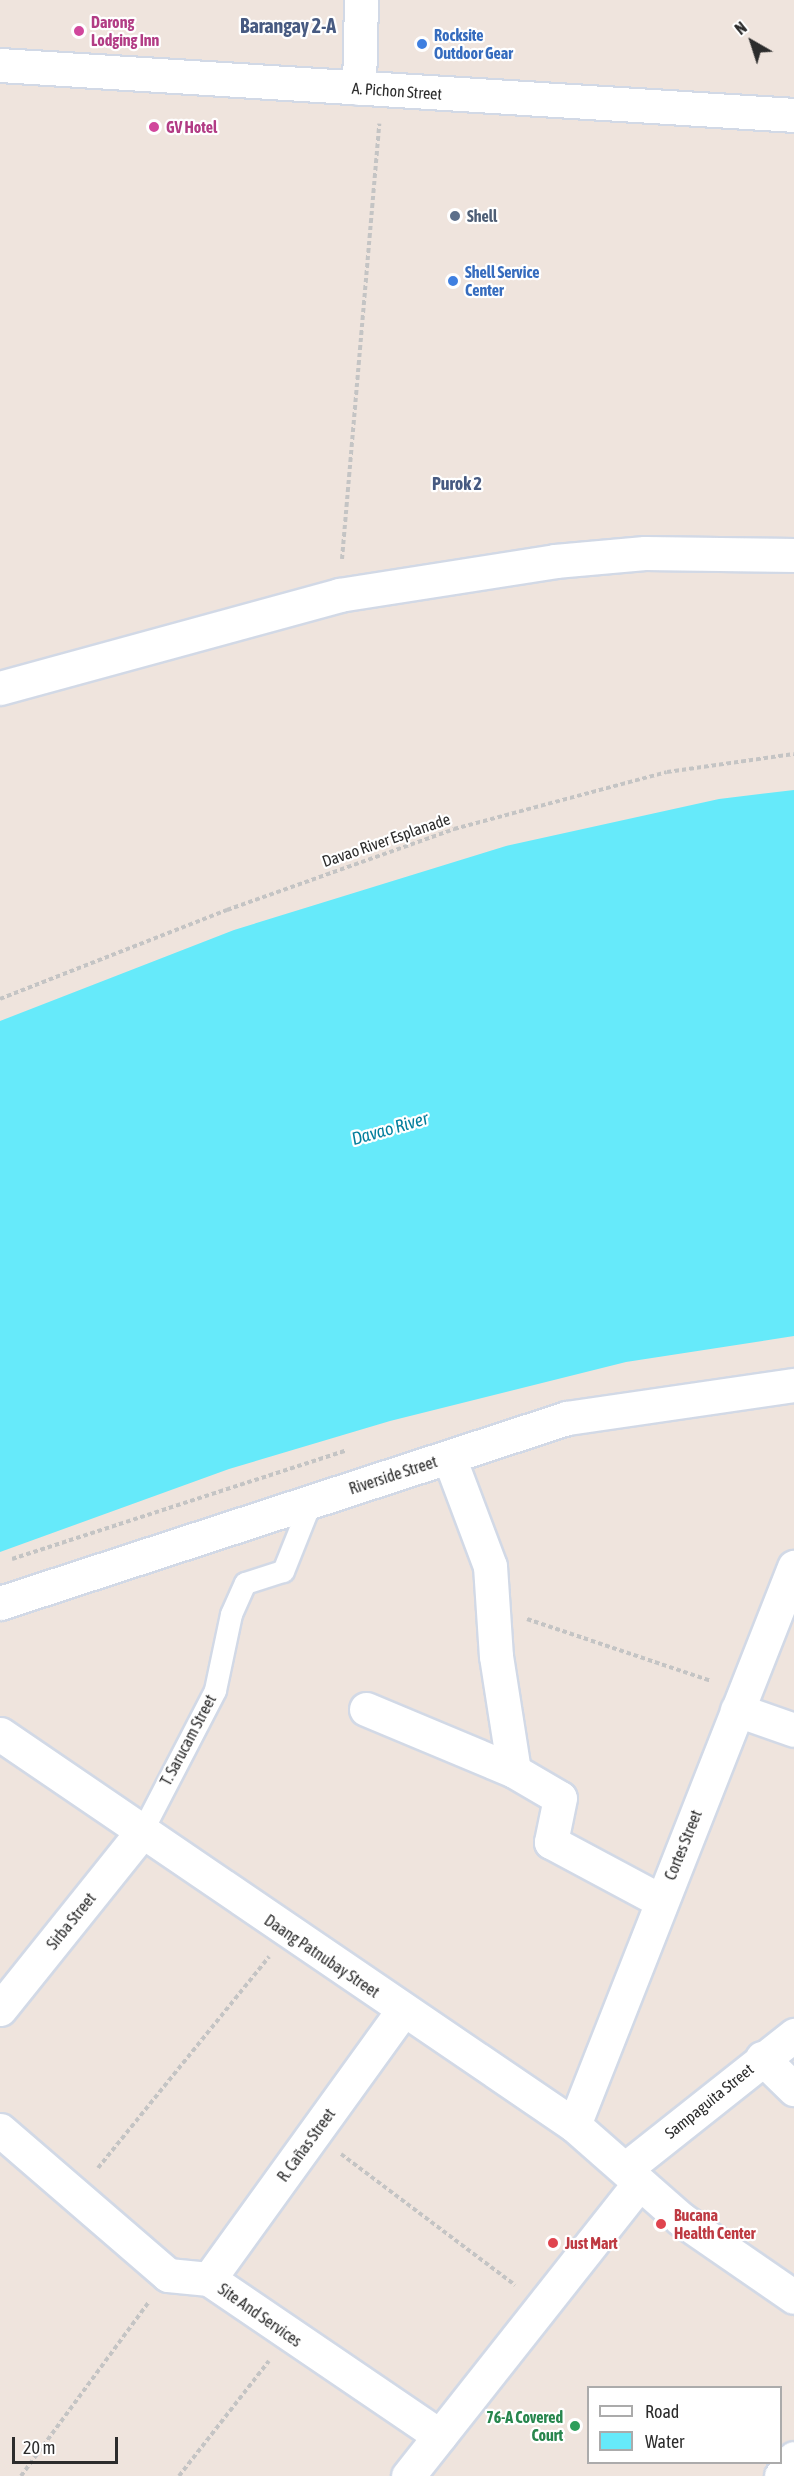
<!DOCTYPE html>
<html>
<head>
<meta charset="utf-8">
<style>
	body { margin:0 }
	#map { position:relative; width:794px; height:2476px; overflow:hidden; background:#efe4dd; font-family:"Asap Condensed",sans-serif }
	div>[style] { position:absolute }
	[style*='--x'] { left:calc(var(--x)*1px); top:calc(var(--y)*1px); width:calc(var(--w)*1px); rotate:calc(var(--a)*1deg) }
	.water>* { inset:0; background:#66eafa }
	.path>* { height:4px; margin-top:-2px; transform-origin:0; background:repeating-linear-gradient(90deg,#c4c4c4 0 4.5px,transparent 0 7.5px) }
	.roads { filter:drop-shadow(2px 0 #d2d9e6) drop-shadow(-2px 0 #d2d9e6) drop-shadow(0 2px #d2d9e6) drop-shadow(0 -2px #d2d9e6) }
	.service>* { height:21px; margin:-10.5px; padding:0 10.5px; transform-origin:10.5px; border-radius:10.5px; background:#fff }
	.minor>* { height:33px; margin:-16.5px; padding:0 16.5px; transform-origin:16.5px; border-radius:16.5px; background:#fff }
	.tertiary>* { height:33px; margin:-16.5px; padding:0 16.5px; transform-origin:16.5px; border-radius:16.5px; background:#fff }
	.secondary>* { height:33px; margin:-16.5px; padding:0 16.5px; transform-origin:16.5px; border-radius:16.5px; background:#fff }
	.dots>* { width:16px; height:16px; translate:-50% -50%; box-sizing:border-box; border:3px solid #fff; border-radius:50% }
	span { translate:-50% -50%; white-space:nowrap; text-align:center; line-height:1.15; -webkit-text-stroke:4.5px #fff; paint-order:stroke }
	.hotel-label { font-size:16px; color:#b23c85; font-weight:700 }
	.left { translate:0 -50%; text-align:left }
	.shop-label { font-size:16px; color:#366cbe; font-weight:700 }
	.street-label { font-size:16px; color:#2c2c2c }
	.service-label { font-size:16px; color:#4e5e75; font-weight:700 }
	.health-label { font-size:16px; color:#be3a42; font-weight:700 }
	.leisure-label { font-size:16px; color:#27864d; font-weight:700 }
	.right { translate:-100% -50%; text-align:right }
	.neighbourhood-label { font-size:18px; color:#475a81; font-weight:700 }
	.water-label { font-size:18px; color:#027e9c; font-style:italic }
	.quarter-label { font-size:20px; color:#475a81; font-weight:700 }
	.legend { position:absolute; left:587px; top:2386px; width:195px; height:78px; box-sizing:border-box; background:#fff; border:2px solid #ababab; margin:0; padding:8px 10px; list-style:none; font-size:18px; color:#2c2c2c }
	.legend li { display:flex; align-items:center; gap:12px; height:30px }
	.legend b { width:30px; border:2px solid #ababab }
	.north { position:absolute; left:722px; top:12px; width:60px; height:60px; -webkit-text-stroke:4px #fff; paint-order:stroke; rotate:321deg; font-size:16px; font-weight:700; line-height:24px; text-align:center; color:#2c2c2c }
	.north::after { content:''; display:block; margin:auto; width:21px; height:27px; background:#2c2c2c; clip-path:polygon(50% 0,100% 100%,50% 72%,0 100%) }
	.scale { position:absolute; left:12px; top:2437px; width:106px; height:27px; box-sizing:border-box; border:3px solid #2c2c2c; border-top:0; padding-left:8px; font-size:18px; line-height:21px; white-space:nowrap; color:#2c2c2c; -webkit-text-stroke:4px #fff; paint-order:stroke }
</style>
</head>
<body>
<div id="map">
	<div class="water">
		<i style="clip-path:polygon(794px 790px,794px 1336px,626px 1362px,390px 1421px,229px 1469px,0 1552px,0 1021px,234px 930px,506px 846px,719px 799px)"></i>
	</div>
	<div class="path">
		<i style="--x:342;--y:559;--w:437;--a:-85.1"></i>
		<i style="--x:0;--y:999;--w:244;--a:-21.4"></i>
		<i style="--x:227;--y:910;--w:241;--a:-19.6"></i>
		<i style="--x:454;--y:829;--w:220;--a:-15"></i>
		<i style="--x:667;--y:772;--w:128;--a:-8.1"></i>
		<i style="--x:12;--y:1559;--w:352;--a:-18"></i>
		<i style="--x:527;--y:1619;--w:194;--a:18.6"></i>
		<i style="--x:341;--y:2154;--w:218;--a:37"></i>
		<i style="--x:98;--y:2168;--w:272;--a:-51"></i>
		<i style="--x:21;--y:2476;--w:216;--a:-53.7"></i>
		<i style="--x:179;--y:2476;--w:146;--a:-52"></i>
	</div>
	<div class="roads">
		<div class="service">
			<i style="--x:141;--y:1833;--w:161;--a:-62.6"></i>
			<i style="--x:215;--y:1690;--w:78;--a:-78.1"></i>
			<i style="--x:231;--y:1614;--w:34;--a:-66"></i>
			<i style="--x:245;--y:1583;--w:40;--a:-18"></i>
			<i style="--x:283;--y:1571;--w:75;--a:-68.2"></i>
		</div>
		<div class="minor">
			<i style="--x:0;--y:688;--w:352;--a:-15.3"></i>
			<i style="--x:339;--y:595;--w:219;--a:-8.9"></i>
			<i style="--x:555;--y:561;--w:90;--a:-5.1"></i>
			<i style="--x:645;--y:553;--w:149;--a:0.8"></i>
			<i style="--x:449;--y:1457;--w:116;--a:69.4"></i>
			<i style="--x:490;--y:1566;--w:90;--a:86.2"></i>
			<i style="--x:496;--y:1656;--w:116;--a:81.1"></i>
			<i style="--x:514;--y:1771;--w:53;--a:30.4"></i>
			<i style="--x:560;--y:1798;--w:45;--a:101.6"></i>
			<i style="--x:551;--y:1842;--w:125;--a:28.2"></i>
			<i style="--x:0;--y:1603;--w:596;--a:-18.07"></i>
			<i style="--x:567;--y:1418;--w:229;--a:-8.3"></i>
			<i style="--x:366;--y:1709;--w:160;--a:22.7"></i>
			<i style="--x:737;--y:1710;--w:60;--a:19.3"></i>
			<i style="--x:0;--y:1734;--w:695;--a:34.26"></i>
			<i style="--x:574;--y:2125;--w:142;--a:41.3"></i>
			<i style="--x:681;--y:2219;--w:137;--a:34.6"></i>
			<i style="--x:0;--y:2009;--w:226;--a:-51.3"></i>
			<i style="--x:762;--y:2058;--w:45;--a:44.1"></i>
			<i style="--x:574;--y:2125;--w:600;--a:-68.48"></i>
			<i style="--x:0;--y:2130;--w:222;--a:40.8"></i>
			<i style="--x:168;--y:2275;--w:41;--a:5.6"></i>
			<i style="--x:209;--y:2279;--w:279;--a:34.2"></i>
			<i style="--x:625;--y:2169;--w:216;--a:-38.4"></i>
			<i style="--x:209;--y:2279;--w:330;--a:-54.2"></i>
			<i style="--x:408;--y:2476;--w:373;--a:-51.7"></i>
			<i style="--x:781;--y:2476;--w:22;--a:-54"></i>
		</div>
		<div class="tertiary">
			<i style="--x:359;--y:88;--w:88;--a:-88.7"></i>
		</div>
		<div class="secondary">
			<i style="--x:0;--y:65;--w:796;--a:3.6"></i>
		</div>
	</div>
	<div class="dots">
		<i style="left:79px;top:31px;background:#d1479c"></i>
		<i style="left:422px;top:44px;background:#3f7fe0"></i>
		<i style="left:154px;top:127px;background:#d1479c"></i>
		<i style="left:455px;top:216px;background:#5c6f8a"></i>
		<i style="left:453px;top:281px;background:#3f7fe0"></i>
		<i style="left:661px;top:2224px;background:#e0444e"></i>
		<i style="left:553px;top:2243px;background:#e0444e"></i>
		<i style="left:575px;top:2426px;background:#2e9e5b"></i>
	</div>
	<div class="hotel-label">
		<span class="left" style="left:91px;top:31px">Darong<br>Lodging Inn</span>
		<span class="left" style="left:166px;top:127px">GV Hotel</span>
	</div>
	<div class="shop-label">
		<span class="left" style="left:434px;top:44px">Rocksite<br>Outdoor Gear</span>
		<span class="left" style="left:465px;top:281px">Shell Service<br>Center</span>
	</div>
	<div class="street-label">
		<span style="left:397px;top:91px;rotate:4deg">A. Pichon Street</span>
		<span style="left:386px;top:840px;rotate:-19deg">Davao River Esplanade</span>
		<span style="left:393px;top:1475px;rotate:-18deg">Riverside Street</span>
		<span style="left:188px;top:1740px;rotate:-62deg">T. Sarucam Street</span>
		<span style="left:683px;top:1845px;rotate:-68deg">Cortes Street</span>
		<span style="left:71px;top:1921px;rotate:-51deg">Sirba Street</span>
		<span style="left:322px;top:1956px;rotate:34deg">Daang Patnubay Street</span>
		<span style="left:709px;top:2101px;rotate:-39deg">Sampaguita Street</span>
		<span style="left:306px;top:2145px;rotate:-54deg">R. Cañas Street</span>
		<span style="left:260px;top:2315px;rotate:35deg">Site And Services</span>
	</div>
	<div class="service-label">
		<span class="left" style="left:467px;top:216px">Shell</span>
	</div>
	<div class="health-label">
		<span class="left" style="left:674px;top:2224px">Bucana<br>Health Center</span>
		<span class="left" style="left:565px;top:2243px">Just Mart</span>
	</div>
	<div class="leisure-label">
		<span class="right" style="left:563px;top:2426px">76-A Covered<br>Court</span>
	</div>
	<div class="neighbourhood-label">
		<span style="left:457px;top:484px">Purok 2</span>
	</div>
	<div class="water-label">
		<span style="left:390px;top:1129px;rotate:-16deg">Davao River</span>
	</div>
	<div class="quarter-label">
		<span style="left:288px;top:25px">Barangay 2-A</span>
	</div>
	<ul class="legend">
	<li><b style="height:8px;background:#fff"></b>Road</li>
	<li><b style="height:16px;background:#66eafa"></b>Water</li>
	</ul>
	<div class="north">N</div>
	<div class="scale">20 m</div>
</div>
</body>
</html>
